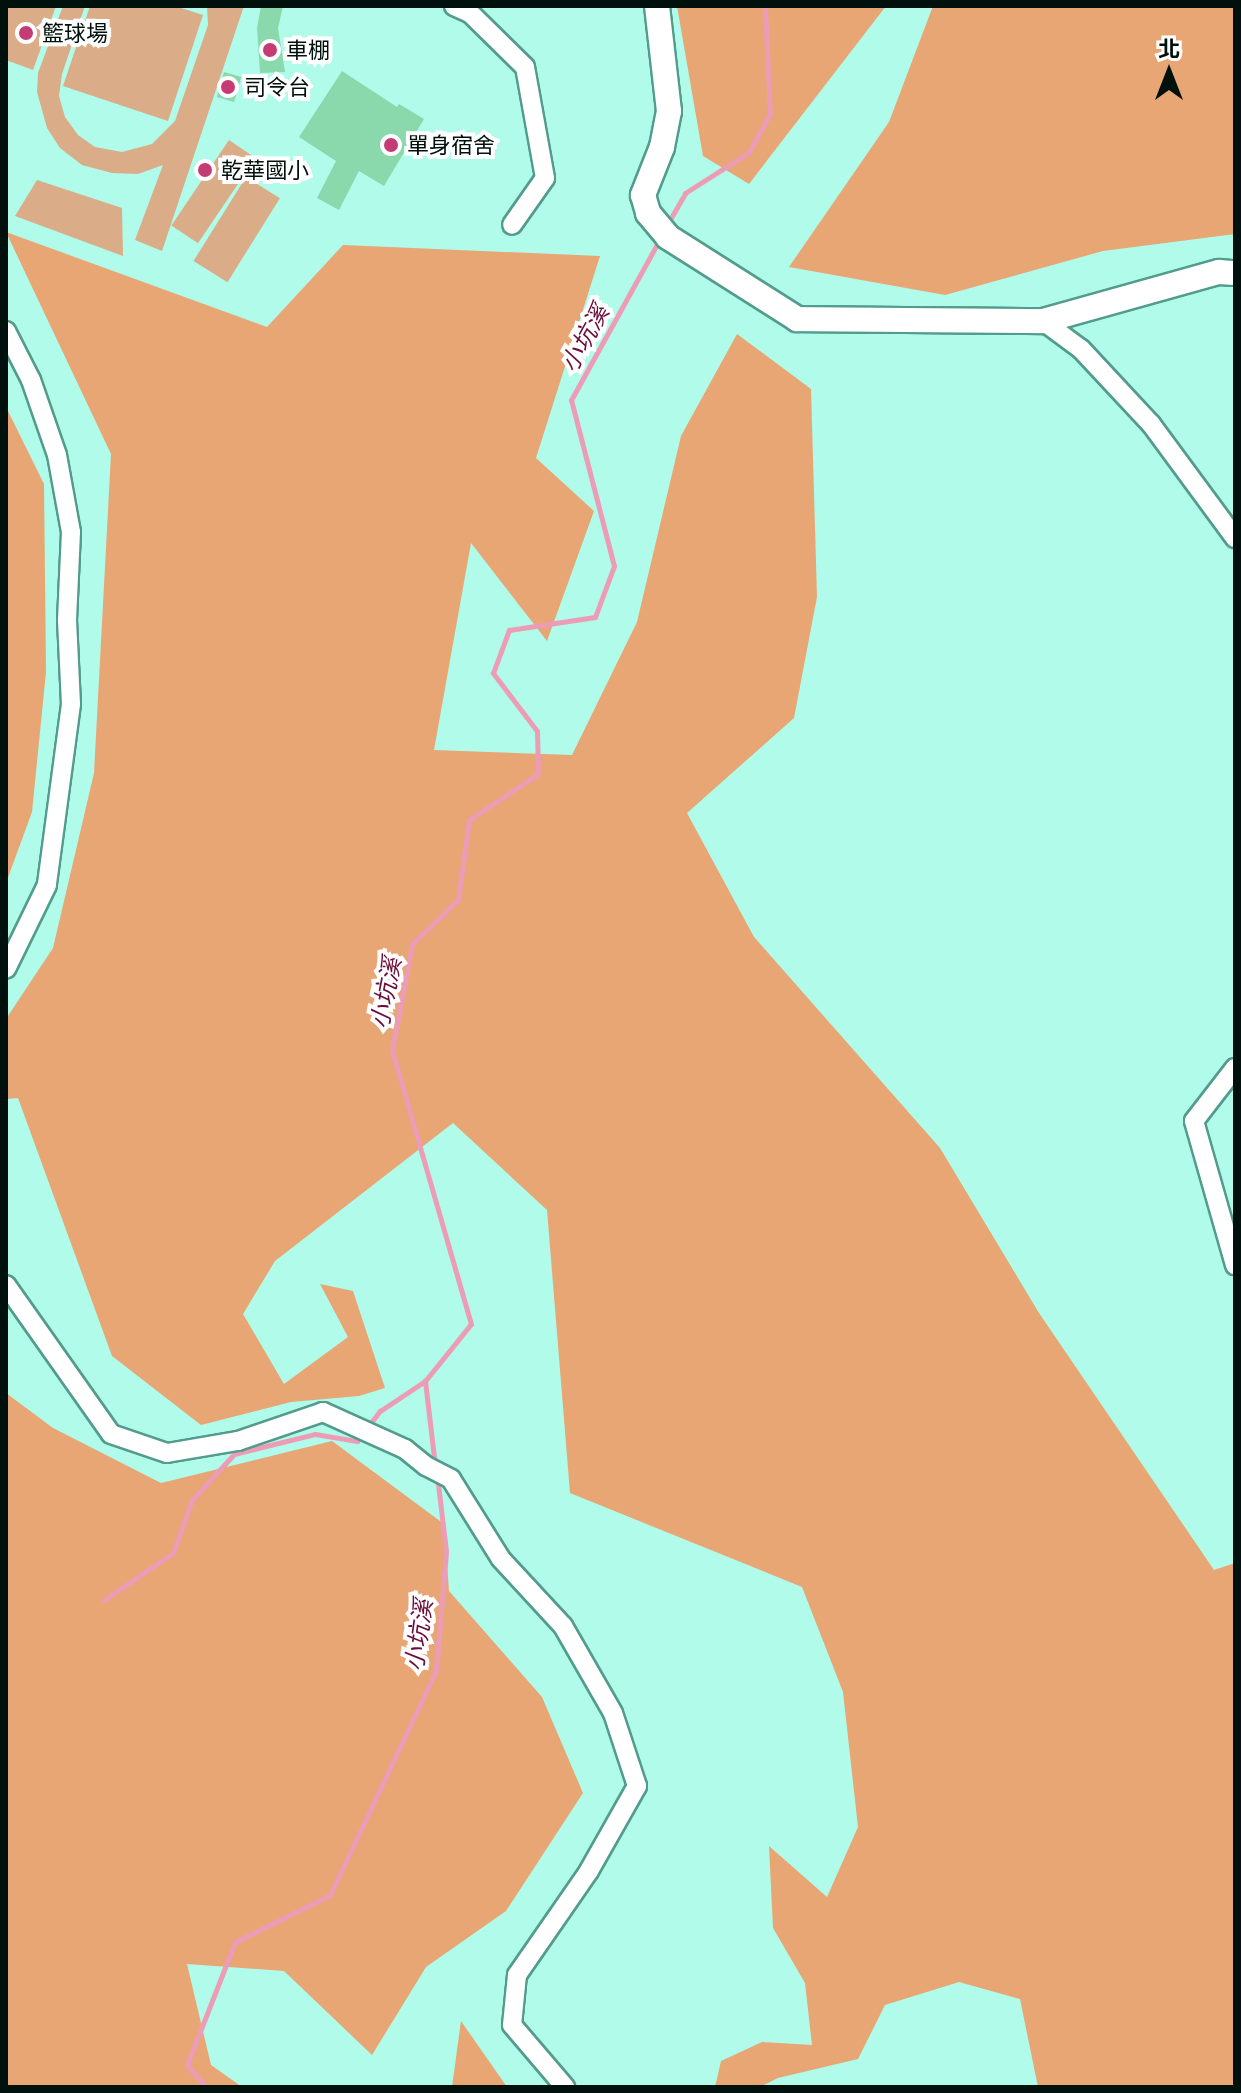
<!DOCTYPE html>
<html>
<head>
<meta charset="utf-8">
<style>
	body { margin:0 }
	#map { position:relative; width:1241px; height:2093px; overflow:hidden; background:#b0fbea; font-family:"Playfair Display","Noto Sans TC",serif }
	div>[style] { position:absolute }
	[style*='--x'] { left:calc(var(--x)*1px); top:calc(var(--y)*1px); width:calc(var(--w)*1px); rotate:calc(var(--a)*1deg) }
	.green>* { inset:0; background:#daac88; transform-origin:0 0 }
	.forest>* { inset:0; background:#e7a674 }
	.stream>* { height:5px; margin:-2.5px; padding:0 2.5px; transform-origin:2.5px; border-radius:2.5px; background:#ed9cb6 }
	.building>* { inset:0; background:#89d9ac; transform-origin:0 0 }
	.roads { filter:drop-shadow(2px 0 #539c8d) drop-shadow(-2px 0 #539c8d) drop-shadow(0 2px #539c8d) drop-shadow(0 -2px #539c8d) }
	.minor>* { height:18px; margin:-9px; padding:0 9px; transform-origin:9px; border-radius:9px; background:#fff }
	.tertiary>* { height:24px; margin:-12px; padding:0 12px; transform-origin:12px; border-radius:12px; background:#fff }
	.dots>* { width:22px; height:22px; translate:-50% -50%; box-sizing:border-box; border:4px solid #fff; border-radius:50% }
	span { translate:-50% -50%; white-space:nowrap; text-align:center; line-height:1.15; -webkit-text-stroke:8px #fff; paint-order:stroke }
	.poi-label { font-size:22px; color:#00100c }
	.left { translate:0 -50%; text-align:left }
	.water-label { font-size:24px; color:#6c0e3a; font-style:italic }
	.frame { position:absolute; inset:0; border:8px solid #00100c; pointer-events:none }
	.north { position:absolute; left:1129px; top:32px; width:80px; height:80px; -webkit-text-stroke:6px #fff; paint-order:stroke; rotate:0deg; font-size:22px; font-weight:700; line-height:32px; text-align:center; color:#00100c }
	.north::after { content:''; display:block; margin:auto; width:28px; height:36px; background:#00100c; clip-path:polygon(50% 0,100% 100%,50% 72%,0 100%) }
</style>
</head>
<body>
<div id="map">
	<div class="green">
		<i style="clip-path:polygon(6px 6px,56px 6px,33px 70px,6px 60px)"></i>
		<i style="clip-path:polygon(63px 6px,85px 6px,62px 74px,59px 96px,65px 117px,78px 135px,95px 147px,122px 152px,152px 144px,175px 121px,208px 25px,207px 6px,244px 6px,162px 251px,135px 240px,163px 165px,138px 174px,112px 173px,82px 165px,60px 148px,47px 128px,37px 92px,38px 73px)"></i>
		<i style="clip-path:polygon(90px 6px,175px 6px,203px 15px,168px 121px,63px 86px)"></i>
		<i style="left:229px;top:140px;width:32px;height:103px;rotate:34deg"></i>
		<i style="left:246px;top:177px;width:40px;height:99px;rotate:32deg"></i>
		<i style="clip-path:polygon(37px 180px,122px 208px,123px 256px,15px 216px)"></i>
	</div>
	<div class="forest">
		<i style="clip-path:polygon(677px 6px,886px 6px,749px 184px,703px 156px)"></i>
		<i style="clip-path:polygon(933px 6px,1235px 6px,1235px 234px,1103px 251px,945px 295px,789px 267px,889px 122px)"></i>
		<i style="clip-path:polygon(6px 232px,267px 327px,343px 245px,600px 256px,536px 458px,594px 511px,547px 641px,471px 543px,434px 750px,572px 755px,637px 622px,681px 436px,737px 334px,811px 389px,817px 597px,794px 718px,687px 813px,754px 937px,940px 1148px,1039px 1313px,1214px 1570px,1235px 1563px,1235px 2087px,1038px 2087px,1020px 1999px,959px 1982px,885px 2005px,858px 2059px,778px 2078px,760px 2087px,715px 2087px,721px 2061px,762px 2042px,812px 2045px,805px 1983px,773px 1928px,769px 1846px,827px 1897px,858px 1827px,843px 1692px,802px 1587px,570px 1493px,547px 1210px,453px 1123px,275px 1261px,243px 1314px,284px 1384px,348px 1337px,320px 1284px,353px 1291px,385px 1388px,359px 1396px,291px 1402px,201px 1425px,112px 1356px,18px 1098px,6px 1099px,6px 1019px,53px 948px,94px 773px,111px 454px)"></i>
		<i style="clip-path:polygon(6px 407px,44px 484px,46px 672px,32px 812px,6px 883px)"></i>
		<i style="clip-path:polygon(6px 1393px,53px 1428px,161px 1483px,332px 1441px,444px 1524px,449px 1591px,542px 1697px,583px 1793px,506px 1911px,426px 1967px,372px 2055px,284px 1971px,187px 1964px,211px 2065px,242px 2087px,6px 2087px)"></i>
		<i style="clip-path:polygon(461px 2021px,507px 2087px,452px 2087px)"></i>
	</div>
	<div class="stream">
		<i style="--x:668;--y:223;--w:34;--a:-60"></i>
		<i style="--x:685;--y:193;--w:76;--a:-32.6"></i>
		<i style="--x:749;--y:152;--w:43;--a:-61.1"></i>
		<i style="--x:770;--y:114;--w:108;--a:-92.7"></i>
		<i style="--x:435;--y:1466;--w:86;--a:-96.7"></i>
		<i style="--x:425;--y:1381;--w:73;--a:-51.1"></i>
		<i style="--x:471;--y:1324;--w:285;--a:-106.1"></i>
		<i style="--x:392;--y:1050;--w:108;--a:-79.3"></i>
		<i style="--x:412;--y:944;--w:64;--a:-43.7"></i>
		<i style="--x:458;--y:900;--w:81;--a:-82.2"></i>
		<i style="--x:469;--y:820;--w:83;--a:-33.7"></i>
		<i style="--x:538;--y:774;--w:43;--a:-91.3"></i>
		<i style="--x:537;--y:731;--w:73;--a:-127.2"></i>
		<i style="--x:493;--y:673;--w:46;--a:-69.6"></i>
		<i style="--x:509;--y:630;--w:87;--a:-8.6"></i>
		<i style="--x:595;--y:617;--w:54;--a:-69.6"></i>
		<i style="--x:614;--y:566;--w:171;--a:-104.5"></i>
		<i style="--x:571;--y:400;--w:184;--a:-61.1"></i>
		<i style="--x:104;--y:1600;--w:83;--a:-34.3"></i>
		<i style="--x:173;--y:1553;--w:56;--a:-70.3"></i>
		<i style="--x:192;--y:1500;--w:62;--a:-47.6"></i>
		<i style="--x:234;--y:1454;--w:83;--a:-13.9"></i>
		<i style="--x:315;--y:1434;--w:43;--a:9.5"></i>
		<i style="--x:357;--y:1441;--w:38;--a:-53"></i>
		<i style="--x:380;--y:1411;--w:54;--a:-33.7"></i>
		<i style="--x:206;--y:2087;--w:29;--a:-131"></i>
		<i style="--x:187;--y:2065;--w:132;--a:-68.7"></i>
		<i style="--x:235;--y:1942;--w:106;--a:-26.3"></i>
		<i style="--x:330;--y:1895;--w:248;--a:-64.7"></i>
		<i style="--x:436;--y:1671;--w:120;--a:-85.2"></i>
		<i style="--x:446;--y:1551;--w:76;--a:-96.8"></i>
	</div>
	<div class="building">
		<i style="clip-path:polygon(261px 6px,283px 6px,278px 28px,285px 72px,260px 73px,257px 28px)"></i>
		<i style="clip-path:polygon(342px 71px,397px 107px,399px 104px,424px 119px,384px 186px,359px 171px,339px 210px,317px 198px,336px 161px,299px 137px)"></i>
		<i style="left:224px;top:72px;width:18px;height:26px;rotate:16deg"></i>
	</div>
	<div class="roads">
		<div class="minor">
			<i style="--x:454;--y:6;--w:17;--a:24"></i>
			<i style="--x:470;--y:13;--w:77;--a:44.5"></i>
			<i style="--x:525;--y:67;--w:113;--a:79.8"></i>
			<i style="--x:545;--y:178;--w:57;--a:125.1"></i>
			<i style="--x:1043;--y:321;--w:47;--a:36.4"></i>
			<i style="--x:1081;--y:349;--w:103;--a:47"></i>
			<i style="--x:1151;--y:424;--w:142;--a:53.6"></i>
			<i style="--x:6;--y:331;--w:55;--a:63"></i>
			<i style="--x:31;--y:380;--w:79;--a:70.9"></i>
			<i style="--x:57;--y:455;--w:78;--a:79.7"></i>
			<i style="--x:71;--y:532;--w:88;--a:92.6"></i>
			<i style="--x:67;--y:620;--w:84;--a:87.3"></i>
			<i style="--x:71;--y:704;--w:183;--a:97.6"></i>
			<i style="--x:47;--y:885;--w:93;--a:116"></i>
			<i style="--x:1235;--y:1068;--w:67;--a:127.7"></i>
			<i style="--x:1194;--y:1121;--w:150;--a:74.1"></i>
			<i style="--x:6;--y:1285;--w:182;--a:54.8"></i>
			<i style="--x:111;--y:1434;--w:59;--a:18.7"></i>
			<i style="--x:167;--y:1453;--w:72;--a:-9.6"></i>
			<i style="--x:238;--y:1441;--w:90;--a:-18.8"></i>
			<i style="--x:323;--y:1412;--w:90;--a:24.3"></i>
			<i style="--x:405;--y:1449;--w:27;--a:39"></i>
			<i style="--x:426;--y:1466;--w:28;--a:27"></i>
			<i style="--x:451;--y:1479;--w:94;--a:58"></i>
			<i style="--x:501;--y:1559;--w:91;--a:47.2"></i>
			<i style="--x:563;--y:1626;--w:100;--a:60.1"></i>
			<i style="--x:613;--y:1713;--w:77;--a:71.8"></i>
			<i style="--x:637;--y:1786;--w:98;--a:119.5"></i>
			<i style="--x:589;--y:1871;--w:126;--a:124.7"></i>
			<i style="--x:517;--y:1975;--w:50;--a:95.7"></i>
			<i style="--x:512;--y:2025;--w:82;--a:49.5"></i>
		</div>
		<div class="tertiary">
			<i style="--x:657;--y:6;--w:106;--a:83.5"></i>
			<i style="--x:669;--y:111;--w:37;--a:101"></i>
			<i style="--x:662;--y:147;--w:52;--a:111.6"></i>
			<i style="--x:643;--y:195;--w:19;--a:74"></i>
			<i style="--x:648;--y:213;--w:31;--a:50"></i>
			<i style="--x:668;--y:237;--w:153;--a:32.4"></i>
			<i style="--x:797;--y:319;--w:246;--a:0.5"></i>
			<i style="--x:1043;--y:321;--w:183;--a:-15.6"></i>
			<i style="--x:1219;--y:272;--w:16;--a:4"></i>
		</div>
	</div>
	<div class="dots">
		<i style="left:26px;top:33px;background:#c53c75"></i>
		<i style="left:270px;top:50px;background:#c53c75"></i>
		<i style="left:228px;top:87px;background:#c53c75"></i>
		<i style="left:391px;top:145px;background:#c53c75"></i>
		<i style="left:205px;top:170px;background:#c53c75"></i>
	</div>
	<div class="poi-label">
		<span class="left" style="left:42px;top:33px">籃球場</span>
		<span class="left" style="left:286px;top:50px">車棚</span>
		<span class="left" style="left:244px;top:87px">司令台</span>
		<span class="left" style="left:407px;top:145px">單身宿舍</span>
		<span class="left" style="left:221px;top:170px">乾華國小</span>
	</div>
	<div class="water-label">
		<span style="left:584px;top:338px;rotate:-61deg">小坑溪</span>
		<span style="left:385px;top:993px;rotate:-79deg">小坑溪</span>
		<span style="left:418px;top:1635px;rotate:-82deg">小坑溪</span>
	</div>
	<div class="frame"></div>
	<div class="north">北</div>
</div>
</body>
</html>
